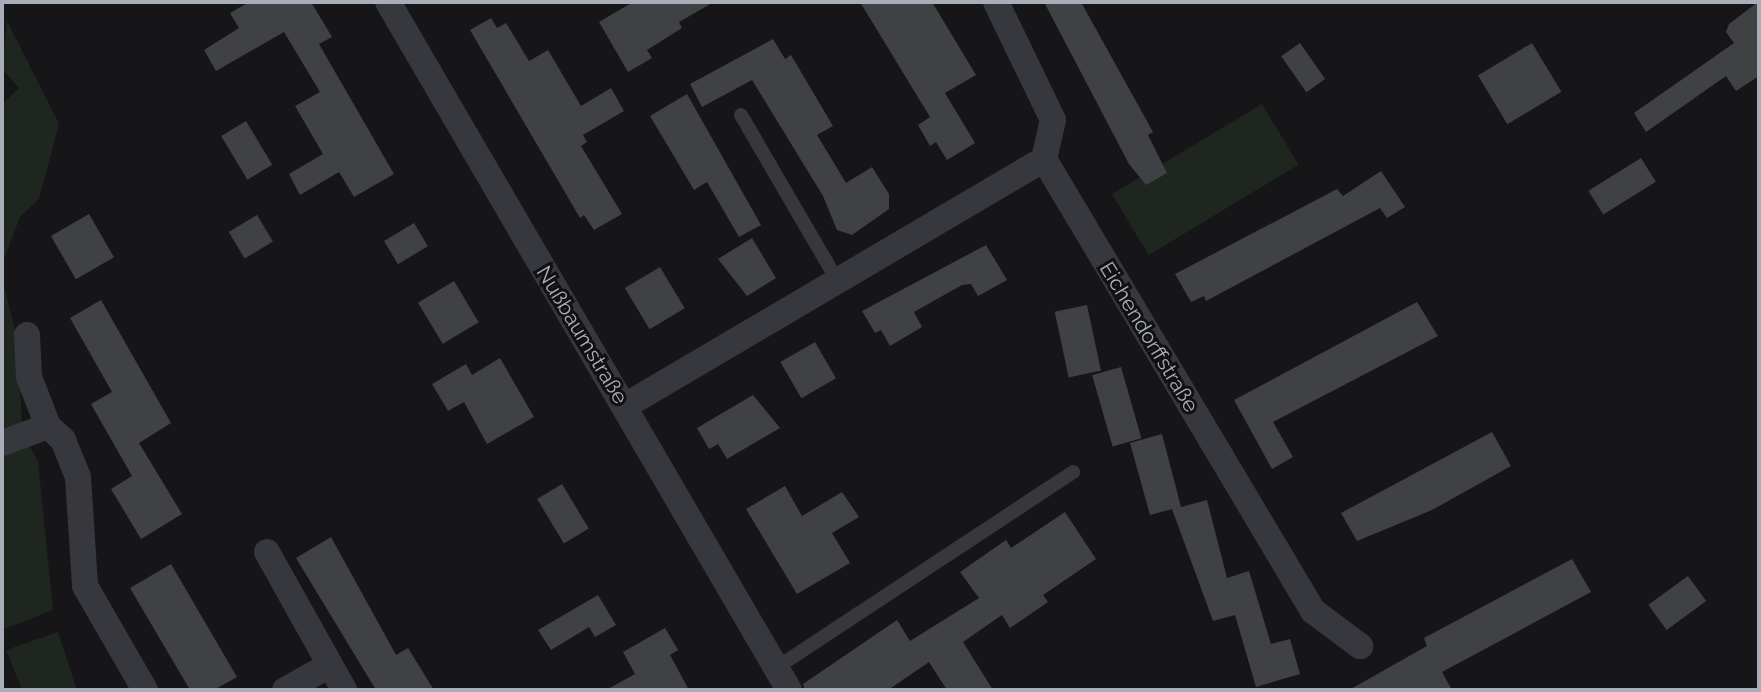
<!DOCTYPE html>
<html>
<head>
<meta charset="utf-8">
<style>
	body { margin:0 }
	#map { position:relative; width:1761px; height:692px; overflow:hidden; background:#161618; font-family:Raleway,sans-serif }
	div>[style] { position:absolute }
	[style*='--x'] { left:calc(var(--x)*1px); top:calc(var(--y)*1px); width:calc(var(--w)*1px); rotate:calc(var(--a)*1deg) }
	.green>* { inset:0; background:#1e261f; transform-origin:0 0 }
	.building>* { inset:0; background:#404145; transform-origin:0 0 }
	.lane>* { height:14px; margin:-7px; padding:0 7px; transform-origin:7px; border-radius:7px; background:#37383d }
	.street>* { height:26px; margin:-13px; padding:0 13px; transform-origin:13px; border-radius:13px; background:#37383d }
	span { translate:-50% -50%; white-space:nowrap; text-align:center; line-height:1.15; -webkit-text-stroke:6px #111113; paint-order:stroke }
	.street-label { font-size:21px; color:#a8adb8 }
	.frame { position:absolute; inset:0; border:4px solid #a8adb8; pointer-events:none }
</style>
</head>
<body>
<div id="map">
	<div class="green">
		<i style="clip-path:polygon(7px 21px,59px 124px,39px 199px,20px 217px,2px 264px,2px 104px,19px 88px,2px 69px)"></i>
		<i style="left:1262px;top:104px;width:71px;height:175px;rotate:59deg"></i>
		<i style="clip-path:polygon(2px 278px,17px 339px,22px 422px,2px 430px)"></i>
		<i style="clip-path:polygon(29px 445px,38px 461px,53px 610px,4px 629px,2px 457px)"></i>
		<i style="clip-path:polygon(58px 632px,77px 690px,22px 690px,6px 650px)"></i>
	</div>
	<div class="building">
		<i style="clip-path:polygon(249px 2px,311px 2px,332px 37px,319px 44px,394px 174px,354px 197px,339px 172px,300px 195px,289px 174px,323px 154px,295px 106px,320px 92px,284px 32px,216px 71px,204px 50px,239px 28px,230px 13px)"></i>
		<i style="clip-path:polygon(633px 2px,714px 2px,679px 22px,682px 28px,647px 50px,652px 58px,628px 72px,599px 22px)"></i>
		<i style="clip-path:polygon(860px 2px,932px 2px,976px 75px,945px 93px,975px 143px,947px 160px,936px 142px,930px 146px,918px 125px,930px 117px)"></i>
		<i style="clip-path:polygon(1044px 2px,1081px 2px,1153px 132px,1148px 135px,1167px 173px,1146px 185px,1129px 164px)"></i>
		<i style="clip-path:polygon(1758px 2px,1759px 76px,1736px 91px,1726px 76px,1646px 132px,1634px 113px,1734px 43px,1726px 32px,1729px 24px)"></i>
		<i style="clip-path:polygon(491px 18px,497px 28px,506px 23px,529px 61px,548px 50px,581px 106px,611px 88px,624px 111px,583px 135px,587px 142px,581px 146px,622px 214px,594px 230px,584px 215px,580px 218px,470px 30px)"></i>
		<i style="clip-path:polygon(773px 39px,785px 59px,791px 55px,833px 126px,817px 135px,846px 183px,872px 167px,889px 194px,889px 209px,852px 235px,837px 230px,823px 196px,752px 80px,702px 107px,690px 84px)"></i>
		<i style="left:1300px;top:43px;width:44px;height:23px;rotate:55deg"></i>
		<i style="left:1532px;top:43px;width:57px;height:63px;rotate:59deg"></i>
		<i style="clip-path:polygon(687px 94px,761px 225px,739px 237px,707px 182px,694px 190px,650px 116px)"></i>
		<i style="left:246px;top:121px;width:51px;height:29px;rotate:59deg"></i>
		<i style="left:1641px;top:158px;width:28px;height:62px;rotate:58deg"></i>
		<i style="clip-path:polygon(1381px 171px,1405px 207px,1387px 218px,1380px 208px,1206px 301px,1204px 296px,1191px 302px,1175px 274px,1337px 189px,1343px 196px)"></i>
		<i style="left:89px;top:214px;width:50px;height:44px;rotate:60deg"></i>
		<i style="left:257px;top:215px;width:31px;height:33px;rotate:59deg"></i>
		<i style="left:414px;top:223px;width:27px;height:35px;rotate:59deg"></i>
		<i style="clip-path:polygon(752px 238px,776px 278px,747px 296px,718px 259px)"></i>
		<i style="clip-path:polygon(986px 245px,1007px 280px,978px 296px,971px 284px,962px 285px,914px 312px,922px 327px,890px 346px,881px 330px,875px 333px,862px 311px)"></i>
		<i style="left:660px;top:267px;width:48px;height:41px;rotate:59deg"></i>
		<i style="left:454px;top:281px;width:48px;height:42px;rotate:59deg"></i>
		<i style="clip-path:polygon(101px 300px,171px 423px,139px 443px,182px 514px,141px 539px,111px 489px,132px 476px,91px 404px,112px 392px,70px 318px)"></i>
		<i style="clip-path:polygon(1417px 302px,1438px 336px,1273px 422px,1293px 457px,1272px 469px,1234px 400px)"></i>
		<i style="left:1087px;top:305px;width:67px;height:33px;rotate:78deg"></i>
		<i style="left:815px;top:342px;width:42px;height:40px;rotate:60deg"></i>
		<i style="clip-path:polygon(500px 358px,534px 417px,487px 444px,464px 402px,448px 411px,432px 384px,466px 364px,472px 375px)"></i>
		<i style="left:1121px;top:367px;width:74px;height:30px;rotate:74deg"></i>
		<i style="clip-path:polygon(753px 395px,780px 428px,727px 459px,718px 444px,709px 449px,697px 428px)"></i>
		<i style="clip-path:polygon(1492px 432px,1511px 466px,1432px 510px,1357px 541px,1341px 513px)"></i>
		<i style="clip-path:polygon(1162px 434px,1181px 507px,1207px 500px,1227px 578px,1249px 571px,1271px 644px,1290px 639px,1300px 674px,1256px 687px,1235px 615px,1213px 621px,1172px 509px,1150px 515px,1130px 443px)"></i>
		<i style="left:562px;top:484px;width:52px;height:29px;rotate:59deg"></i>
		<i style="clip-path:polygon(785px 486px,802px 516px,842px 492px,859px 517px,832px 533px,850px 563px,797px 594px,746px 509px)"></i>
		<i style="clip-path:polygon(1065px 512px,1096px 559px,1043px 595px,1048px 602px,1010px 628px,1002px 615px,963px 642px,993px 690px,947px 690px,929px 662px,888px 690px,805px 690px,803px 684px,897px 620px,910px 641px,979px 598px,960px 572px,1006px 540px,1011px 548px)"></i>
		<i style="clip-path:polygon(331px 537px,396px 655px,408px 648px,434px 690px,376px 690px,296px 558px)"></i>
		<i style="clip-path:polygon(1572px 559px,1591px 592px,1442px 672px,1452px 690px,1349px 690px,1427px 646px,1424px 638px)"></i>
		<i style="clip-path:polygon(171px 564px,237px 677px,214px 690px,190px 690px,130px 588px)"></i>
		<i style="left:1688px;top:576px;width:31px;height:49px;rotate:54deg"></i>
		<i style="clip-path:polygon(598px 595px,616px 625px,595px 637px,589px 627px,551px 650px,538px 630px)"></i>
		<i style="clip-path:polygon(665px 628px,678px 650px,670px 655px,689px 690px,606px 690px,635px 674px,623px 652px)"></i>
	</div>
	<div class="lane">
		<i style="--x:741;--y:115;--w:191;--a:59.8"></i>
		<i style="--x:776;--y:668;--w:356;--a:-33.4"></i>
	</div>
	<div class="street">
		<i style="--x:388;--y:2;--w:796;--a:59.76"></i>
		<i style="--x:996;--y:2;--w:131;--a:64.2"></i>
		<i style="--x:1053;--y:120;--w:40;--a:103"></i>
		<i style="--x:1044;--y:159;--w:526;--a:59.24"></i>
		<i style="--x:1313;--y:611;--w:59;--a:36.7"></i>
		<i style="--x:27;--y:335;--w:42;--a:87.3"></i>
		<i style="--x:29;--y:377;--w:53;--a:68.8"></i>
		<i style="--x:625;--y:406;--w:486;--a:-30.5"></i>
		<i style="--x:2;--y:443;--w:49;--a:-20.3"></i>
		<i style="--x:48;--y:426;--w:21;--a:43"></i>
		<i style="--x:63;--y:440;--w:40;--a:68"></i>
		<i style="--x:78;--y:477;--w:109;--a:86.3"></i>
		<i style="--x:85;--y:586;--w:120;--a:60"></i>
		<i style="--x:267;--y:552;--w:158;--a:60.8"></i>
		<i style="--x:285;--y:690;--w:51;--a:-29.1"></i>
	</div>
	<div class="street-label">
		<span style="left:582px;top:335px;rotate:59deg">Nußbaumstraße</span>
		<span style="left:1149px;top:337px;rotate:59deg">Eichendorffstraße</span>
	</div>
	<div class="frame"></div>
</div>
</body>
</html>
